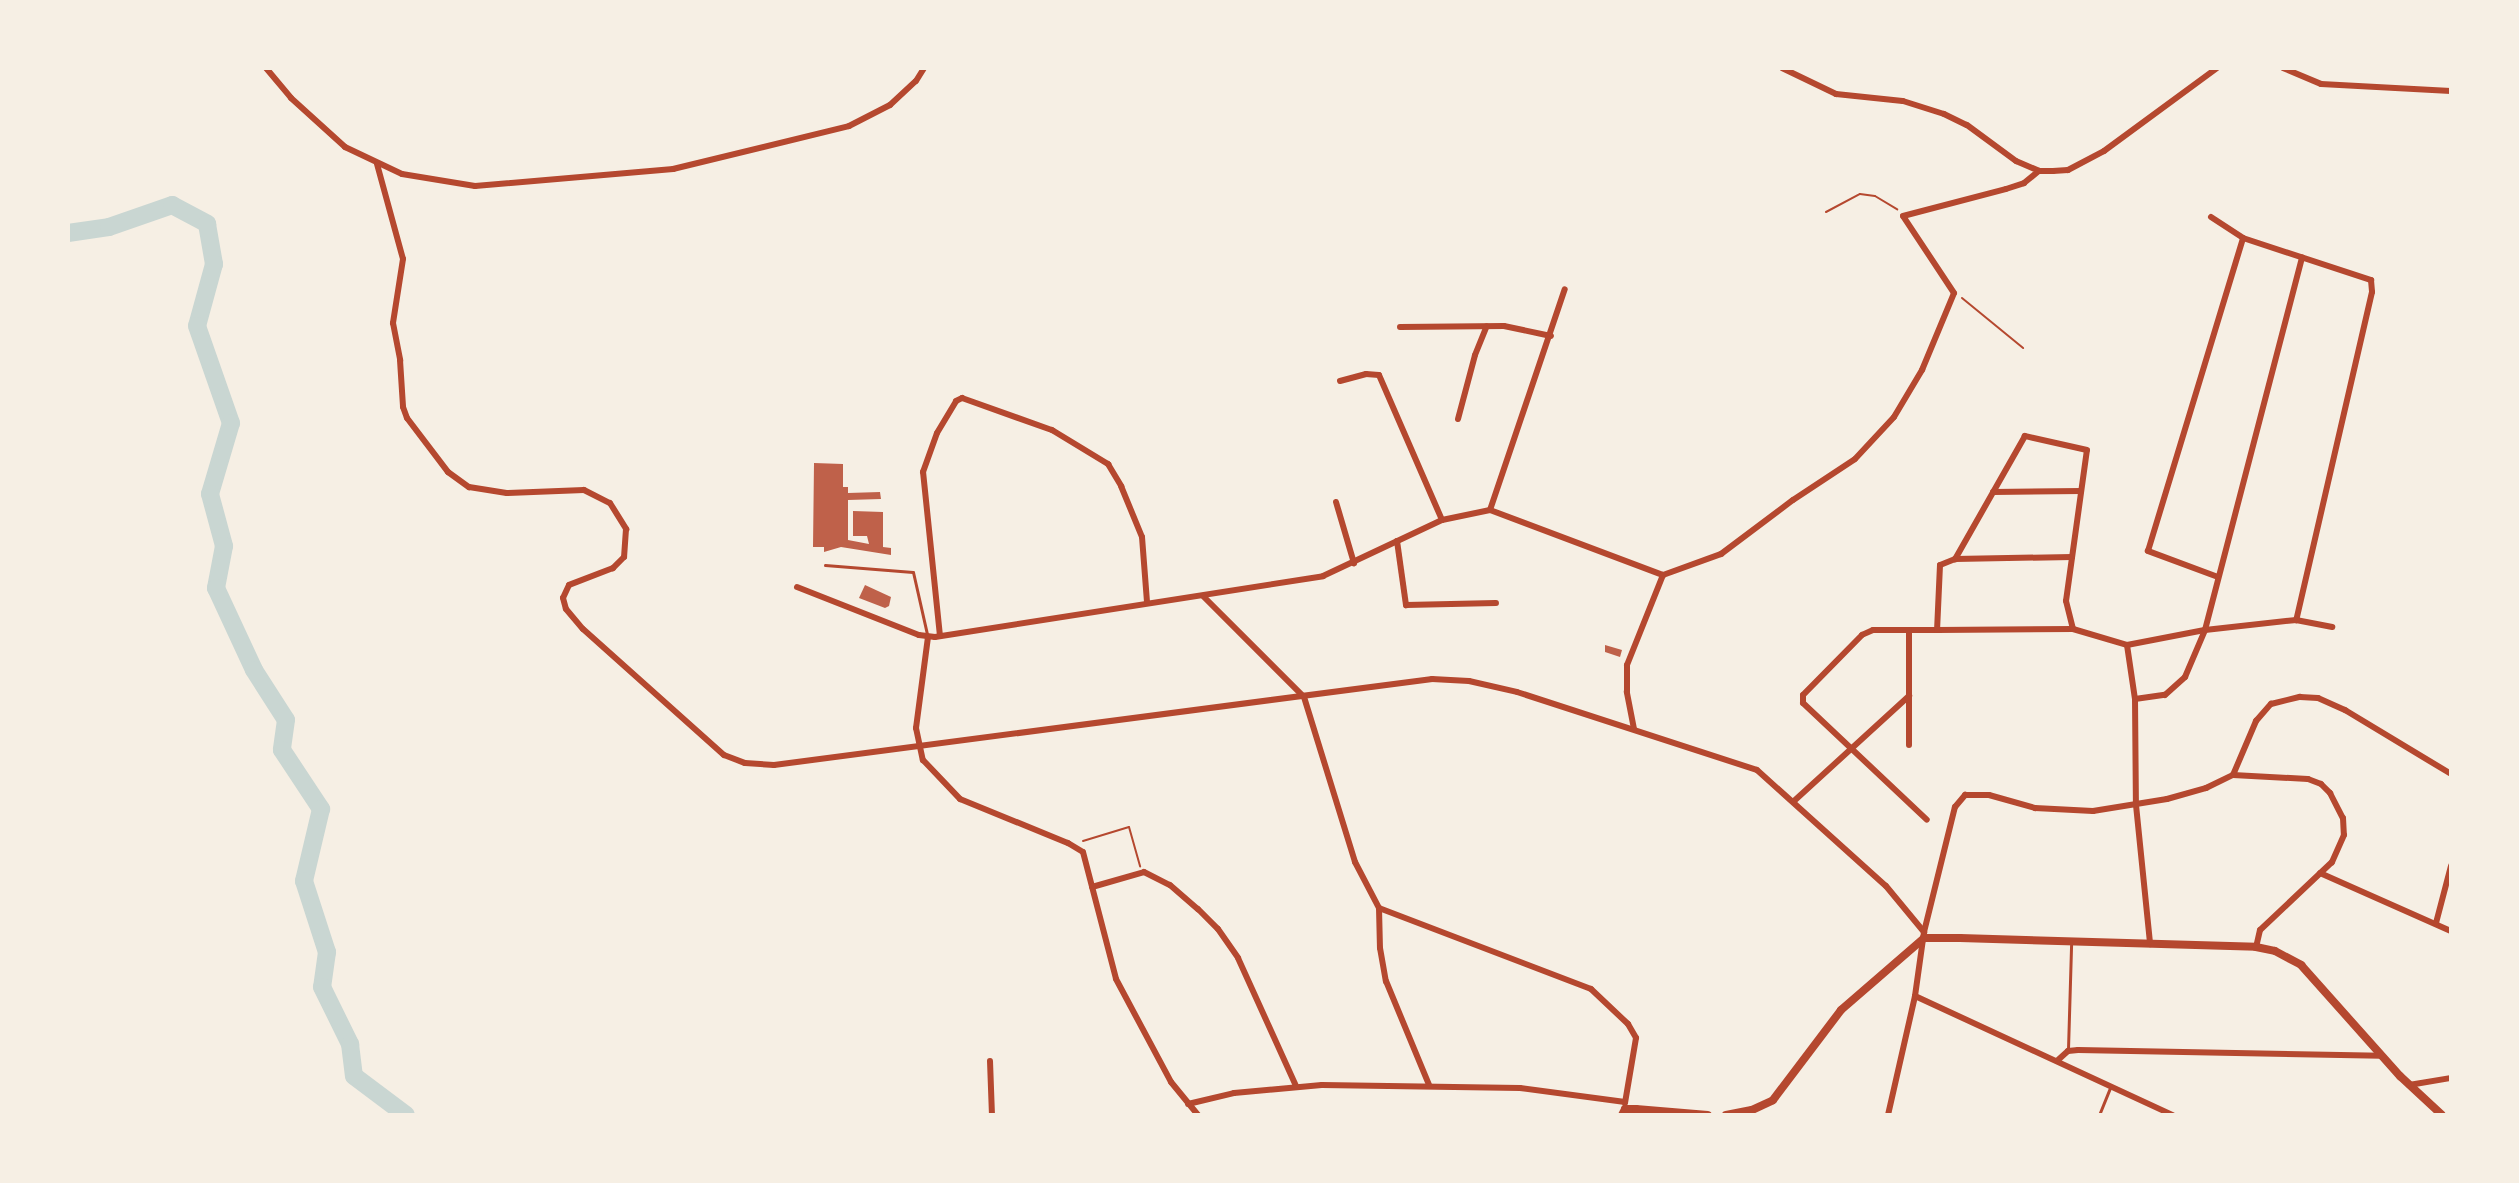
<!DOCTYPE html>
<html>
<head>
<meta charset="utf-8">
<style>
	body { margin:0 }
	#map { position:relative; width:2519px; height:1183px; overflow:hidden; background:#f6efe4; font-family:Raleway,sans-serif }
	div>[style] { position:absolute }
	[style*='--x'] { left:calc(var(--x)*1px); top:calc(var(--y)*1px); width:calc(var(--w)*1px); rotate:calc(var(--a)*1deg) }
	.river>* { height:18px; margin:-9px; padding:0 9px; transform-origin:9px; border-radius:9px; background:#c9d6d2 }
	.building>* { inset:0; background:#bf614a }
	.path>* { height:2px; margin:-1px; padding:0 1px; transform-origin:1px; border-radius:1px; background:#b5482f }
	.service>* { height:3px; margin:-1.5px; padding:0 1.5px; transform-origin:1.5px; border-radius:1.5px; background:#b5482f }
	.minor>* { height:6px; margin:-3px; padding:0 3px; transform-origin:3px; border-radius:3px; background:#b5482f }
	.secondary>* { height:8px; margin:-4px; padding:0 4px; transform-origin:4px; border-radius:4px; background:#b5482f }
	span { translate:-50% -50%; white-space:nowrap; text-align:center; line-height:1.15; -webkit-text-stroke:8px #f6efe4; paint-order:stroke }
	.frame { position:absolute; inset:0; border:70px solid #f6efe4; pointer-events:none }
</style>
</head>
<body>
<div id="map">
	<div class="river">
		<i style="--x:68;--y:233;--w:41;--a:-8.3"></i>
		<i style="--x:109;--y:227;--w:67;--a:-19.2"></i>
		<i style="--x:172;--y:205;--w:40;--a:28"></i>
		<i style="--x:207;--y:224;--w:41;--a:80.1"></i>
		<i style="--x:214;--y:264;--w:64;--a:105.3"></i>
		<i style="--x:197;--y:326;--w:103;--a:70.7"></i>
		<i style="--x:231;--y:423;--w:74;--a:106.5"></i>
		<i style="--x:210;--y:494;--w:54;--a:74.9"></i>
		<i style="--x:224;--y:546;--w:43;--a:100.8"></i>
		<i style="--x:216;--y:588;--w:90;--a:65.1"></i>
		<i style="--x:254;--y:670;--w:59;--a:57.4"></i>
		<i style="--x:286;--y:720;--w:30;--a:98"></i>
		<i style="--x:282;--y:750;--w:71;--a:56.5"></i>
		<i style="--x:321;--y:809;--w:74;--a:103.3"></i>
		<i style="--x:304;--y:881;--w:75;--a:72.1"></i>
		<i style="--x:327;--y:952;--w:35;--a:98"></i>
		<i style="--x:322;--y:987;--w:64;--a:63.8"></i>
		<i style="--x:350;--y:1044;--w:32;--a:83"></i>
		<i style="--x:354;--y:1076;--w:65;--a:36.9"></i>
	</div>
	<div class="building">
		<i style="clip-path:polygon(814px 463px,843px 464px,843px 487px,848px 487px,848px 493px,880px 492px,881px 499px,848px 500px,848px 540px,869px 544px,867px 536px,853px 536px,853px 511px,883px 512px,883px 547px,891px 548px,891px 555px,841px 547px,824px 552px,824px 547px,813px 547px)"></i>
		<i style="clip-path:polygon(865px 585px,891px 597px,889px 606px,885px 608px,859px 598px)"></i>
		<i style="clip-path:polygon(1605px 645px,1622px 650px,1620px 657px,1605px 652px)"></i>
	</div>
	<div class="path">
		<i style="--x:1826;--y:212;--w:38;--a:-28"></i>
		<i style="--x:1860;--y:194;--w:15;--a:8"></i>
		<i style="--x:1875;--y:196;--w:26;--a:31"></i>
		<i style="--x:1962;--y:298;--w:79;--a:39.3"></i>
		<i style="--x:1083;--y:841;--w:48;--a:-16.9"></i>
		<i style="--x:1129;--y:827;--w:41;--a:74.2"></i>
	</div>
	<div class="service">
		<i style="--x:825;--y:565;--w:88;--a:4.5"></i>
		<i style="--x:913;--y:572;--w:64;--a:77.3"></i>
		<i style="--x:2068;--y:1049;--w:104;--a:-88.3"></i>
		<i style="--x:2099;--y:1115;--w:29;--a:-68"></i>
	</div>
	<div class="minor">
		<i style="--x:266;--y:68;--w:39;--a:50"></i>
		<i style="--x:291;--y:98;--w:73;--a:42.2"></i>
		<i style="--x:345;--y:147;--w:63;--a:25.3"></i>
		<i style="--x:402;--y:174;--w:74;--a:9.3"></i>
		<i style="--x:475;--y:186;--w:199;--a:-4.9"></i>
		<i style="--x:673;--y:169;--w:181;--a:-13.7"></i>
		<i style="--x:849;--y:126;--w:46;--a:-27.1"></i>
		<i style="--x:890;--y:105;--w:35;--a:-43"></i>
		<i style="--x:916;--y:81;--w:15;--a:-58"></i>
		<i style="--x:1782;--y:68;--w:60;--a:25.7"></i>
		<i style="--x:1836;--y:94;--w:67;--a:6"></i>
		<i style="--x:1903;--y:101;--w:43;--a:17.6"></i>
		<i style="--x:1944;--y:114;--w:25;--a:26"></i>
		<i style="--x:1967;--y:125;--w:61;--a:36.3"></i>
		<i style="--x:2016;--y:161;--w:25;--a:23"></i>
		<i style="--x:2039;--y:171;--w:14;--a:0"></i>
		<i style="--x:2053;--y:171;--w:15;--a:-4"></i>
		<i style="--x:2068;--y:170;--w:41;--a:-27.8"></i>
		<i style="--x:2104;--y:151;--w:140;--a:-36.3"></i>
		<i style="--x:2283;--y:68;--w:41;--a:22.8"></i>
		<i style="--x:2321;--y:84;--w:130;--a:3.1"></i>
		<i style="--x:377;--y:164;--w:98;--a:74.7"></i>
		<i style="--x:403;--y:259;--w:65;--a:98.9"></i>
		<i style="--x:393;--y:323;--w:38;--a:79"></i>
		<i style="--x:400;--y:360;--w:47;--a:86.3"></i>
		<i style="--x:403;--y:407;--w:12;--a:70"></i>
		<i style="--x:407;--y:418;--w:68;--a:52.8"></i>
		<i style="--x:448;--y:472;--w:26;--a:36"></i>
		<i style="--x:469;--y:487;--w:38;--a:9"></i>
		<i style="--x:507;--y:493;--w:77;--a:-2.2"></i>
		<i style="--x:584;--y:490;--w:29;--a:27"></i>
		<i style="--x:610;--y:503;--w:31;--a:58"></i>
		<i style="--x:626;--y:529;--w:28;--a:94"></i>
		<i style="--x:624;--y:557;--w:16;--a:135"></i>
		<i style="--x:613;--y:568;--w:47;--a:158.9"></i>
		<i style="--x:569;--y:585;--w:14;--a:115"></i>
		<i style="--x:563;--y:598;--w:11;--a:75"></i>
		<i style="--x:566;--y:609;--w:26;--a:50"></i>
		<i style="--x:583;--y:629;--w:189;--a:41.8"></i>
		<i style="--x:724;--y:755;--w:22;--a:21"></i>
		<i style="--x:745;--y:763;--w:29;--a:4"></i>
		<i style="--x:774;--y:765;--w:664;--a:-7.45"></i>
		<i style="--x:1432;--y:679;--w:37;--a:3"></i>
		<i style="--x:1469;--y:681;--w:49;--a:12.9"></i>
		<i style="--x:1517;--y:692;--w:252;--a:18"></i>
		<i style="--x:1757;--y:770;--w:173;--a:42"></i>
		<i style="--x:1886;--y:886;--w:60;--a:50.4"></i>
		<i style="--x:2211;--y:217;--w:38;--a:33"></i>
		<i style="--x:2243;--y:238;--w:135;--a:18.2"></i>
		<i style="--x:2371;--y:280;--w:12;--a:85"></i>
		<i style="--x:2372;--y:292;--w:337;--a:103"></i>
		<i style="--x:2296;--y:620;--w:37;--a:11"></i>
		<i style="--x:1400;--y:327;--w:104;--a:-0.6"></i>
		<i style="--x:1504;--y:326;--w:48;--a:12"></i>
		<i style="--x:1340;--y:381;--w:27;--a:-15"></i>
		<i style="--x:1366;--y:374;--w:13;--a:4"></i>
		<i style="--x:1379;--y:375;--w:158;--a:66.5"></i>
		<i style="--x:1458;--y:419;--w:66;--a:-75.1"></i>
		<i style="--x:1475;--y:355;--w:31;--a:-68"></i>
		<i style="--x:1993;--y:492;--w:88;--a:-0.7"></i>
		<i style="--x:1336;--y:502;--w:64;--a:73.6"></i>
		<i style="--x:1490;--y:510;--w:233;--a:-71.3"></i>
		<i style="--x:1397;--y:541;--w:65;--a:82"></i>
		<i style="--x:1406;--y:605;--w:90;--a:-1.3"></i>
		<i style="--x:1955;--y:559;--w:117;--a:-1"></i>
		<i style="--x:2218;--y:577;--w:75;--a:-159.6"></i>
		<i style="--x:2148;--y:551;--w:327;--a:-73.1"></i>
		<i style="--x:797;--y:587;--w:131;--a:21.5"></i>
		<i style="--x:919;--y:635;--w:16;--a:7"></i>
		<i style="--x:935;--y:637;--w:393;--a:-8.9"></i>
		<i style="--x:1323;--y:576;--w:132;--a:-25.2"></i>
		<i style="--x:1442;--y:520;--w:49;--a:-11.8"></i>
		<i style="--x:1490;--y:510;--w:185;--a:20.6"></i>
		<i style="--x:1203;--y:596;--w:143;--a:45"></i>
		<i style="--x:1304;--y:697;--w:173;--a:72.8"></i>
		<i style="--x:1355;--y:862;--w:52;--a:62.4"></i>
		<i style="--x:1379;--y:908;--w:40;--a:88.6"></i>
		<i style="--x:1380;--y:948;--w:34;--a:80"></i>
		<i style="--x:1386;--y:981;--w:113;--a:67.5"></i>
		<i style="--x:2073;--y:629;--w:56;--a:16.5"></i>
		<i style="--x:2127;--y:645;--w:79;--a:-10.9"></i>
		<i style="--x:2205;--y:630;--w:92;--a:-6.3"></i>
		<i style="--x:1909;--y:630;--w:28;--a:0"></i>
		<i style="--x:1937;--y:630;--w:136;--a:-0.4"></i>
		<i style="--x:2073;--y:629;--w:29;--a:-104"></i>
		<i style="--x:2066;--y:601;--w:152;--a:-82.1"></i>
		<i style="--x:2087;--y:450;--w:64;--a:-167.3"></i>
		<i style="--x:2025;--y:436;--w:142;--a:119.6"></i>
		<i style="--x:1955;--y:559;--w:16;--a:158"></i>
		<i style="--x:1940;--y:565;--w:65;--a:92.6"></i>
		<i style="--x:940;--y:636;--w:165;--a:-95.9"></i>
		<i style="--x:923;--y:472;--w:41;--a:-70.3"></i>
		<i style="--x:937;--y:433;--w:37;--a:-59"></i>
		<i style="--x:956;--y:401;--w:7;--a:-27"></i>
		<i style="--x:962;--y:398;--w:96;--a:19.6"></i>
		<i style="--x:1052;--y:430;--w:66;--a:31.3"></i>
		<i style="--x:1108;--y:464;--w:26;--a:59"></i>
		<i style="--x:1121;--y:486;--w:55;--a:67.6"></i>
		<i style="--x:1142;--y:537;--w:65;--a:85.6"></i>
		<i style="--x:928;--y:637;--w:92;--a:97.5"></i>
		<i style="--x:916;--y:728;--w:33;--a:78"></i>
		<i style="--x:923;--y:760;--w:54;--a:46.5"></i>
		<i style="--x:960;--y:799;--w:117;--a:22.2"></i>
		<i style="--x:1068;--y:843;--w:17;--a:31"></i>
		<i style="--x:1083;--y:852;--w:131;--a:75.4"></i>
		<i style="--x:1116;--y:979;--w:117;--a:61.9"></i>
		<i style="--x:1171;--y:1082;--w:43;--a:50.7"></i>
		<i style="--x:2127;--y:645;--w:55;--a:81.6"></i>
		<i style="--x:2135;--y:699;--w:106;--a:89.5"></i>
		<i style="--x:2136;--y:805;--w:140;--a:84.2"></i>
		<i style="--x:2135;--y:699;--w:30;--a:-8"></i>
		<i style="--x:2165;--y:695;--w:27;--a:-42"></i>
		<i style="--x:2185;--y:677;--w:51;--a:-66.9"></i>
		<i style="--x:2205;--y:630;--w:385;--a:-75.4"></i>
		<i style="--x:1634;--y:729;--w:38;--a:-101"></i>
		<i style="--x:1627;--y:692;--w:27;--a:-90"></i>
		<i style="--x:1627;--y:665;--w:97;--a:-68.2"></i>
		<i style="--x:1663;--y:575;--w:62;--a:-19.9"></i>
		<i style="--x:1721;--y:554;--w:90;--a:-36.9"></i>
		<i style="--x:1793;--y:500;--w:74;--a:-33.5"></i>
		<i style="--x:1855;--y:459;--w:57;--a:-47.1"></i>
		<i style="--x:1894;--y:417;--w:55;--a:-59.2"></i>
		<i style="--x:1922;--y:370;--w:83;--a:-67.4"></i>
		<i style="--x:1954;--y:293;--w:92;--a:-123.5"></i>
		<i style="--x:1903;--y:216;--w:106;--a:-14.7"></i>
		<i style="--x:2006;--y:189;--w:19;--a:-18"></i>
		<i style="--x:2024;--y:183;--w:19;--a:-39"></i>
		<i style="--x:1909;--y:745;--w:115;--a:-90"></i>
		<i style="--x:1909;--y:630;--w:36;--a:180"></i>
		<i style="--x:1873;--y:630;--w:12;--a:156"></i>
		<i style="--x:1862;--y:635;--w:84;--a:134.5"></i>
		<i style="--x:1803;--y:695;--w:8;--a:90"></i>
		<i style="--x:1803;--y:703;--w:170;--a:43.3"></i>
		<i style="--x:2233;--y:775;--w:75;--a:3.1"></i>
		<i style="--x:2308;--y:779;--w:14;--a:21"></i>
		<i style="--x:2321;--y:784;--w:13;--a:45"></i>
		<i style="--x:2330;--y:793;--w:28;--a:63"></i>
		<i style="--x:2343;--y:818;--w:17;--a:87"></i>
		<i style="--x:2344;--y:835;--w:30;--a:114"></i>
		<i style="--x:2332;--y:862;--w:99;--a:136.6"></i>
		<i style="--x:2260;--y:930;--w:17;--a:103"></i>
		<i style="--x:2233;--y:775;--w:59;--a:-66.9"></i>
		<i style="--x:2256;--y:721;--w:23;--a:-49"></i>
		<i style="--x:2271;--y:704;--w:30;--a:-14"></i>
		<i style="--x:2300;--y:697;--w:18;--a:3"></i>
		<i style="--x:2318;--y:698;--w:30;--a:24"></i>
		<i style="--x:2345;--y:710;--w:124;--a:31.1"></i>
		<i style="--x:1794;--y:801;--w:156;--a:-42.4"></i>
		<i style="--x:2320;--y:873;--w:143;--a:23.9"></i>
		<i style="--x:1092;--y:887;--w:54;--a:-16.1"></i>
		<i style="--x:1144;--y:872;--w:29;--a:27"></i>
		<i style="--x:1170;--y:885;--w:37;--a:41"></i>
		<i style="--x:1198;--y:909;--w:28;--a:45"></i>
		<i style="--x:1218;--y:929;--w:35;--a:55"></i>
		<i style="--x:1238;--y:958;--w:141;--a:65.6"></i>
		<i style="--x:1379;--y:908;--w:227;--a:20.9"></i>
		<i style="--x:1591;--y:989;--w:51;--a:43.4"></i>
		<i style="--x:1628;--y:1024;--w:16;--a:60"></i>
		<i style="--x:1636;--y:1038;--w:66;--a:99.6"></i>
		<i style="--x:2436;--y:923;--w:59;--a:-75.3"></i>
		<i style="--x:1915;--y:996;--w:284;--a:24.8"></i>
		<i style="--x:2058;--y:1060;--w:13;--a:-42"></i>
		<i style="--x:2068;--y:1051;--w:10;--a:-6"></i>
		<i style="--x:2078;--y:1050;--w:303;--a:1.1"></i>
		<i style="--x:990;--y:1061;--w:54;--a:87.9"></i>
		<i style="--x:2409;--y:1085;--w:43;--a:-9.5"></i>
		<i style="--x:1188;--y:1104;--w:47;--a:-13.4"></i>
		<i style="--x:1234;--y:1093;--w:88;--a:-5.2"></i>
		<i style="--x:1322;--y:1085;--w:198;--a:0.9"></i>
		<i style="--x:1520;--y:1088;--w:106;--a:7.6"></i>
		<i style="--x:1888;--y:1115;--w:122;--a:-77.2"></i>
		<i style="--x:1915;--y:996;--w:65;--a:-82"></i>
		<i style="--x:1924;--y:932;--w:129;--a:-76.1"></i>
		<i style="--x:1955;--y:807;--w:16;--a:-50"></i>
		<i style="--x:1965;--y:795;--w:24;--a:0"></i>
		<i style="--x:1989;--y:795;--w:48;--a:15.8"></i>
		<i style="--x:2035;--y:808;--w:58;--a:3"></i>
		<i style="--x:2093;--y:811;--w:75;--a:-9.2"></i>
		<i style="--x:2167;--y:799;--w:41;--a:-15.8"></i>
		<i style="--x:2206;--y:788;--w:30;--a:-26"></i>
	</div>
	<div class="secondary">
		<i style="--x:1622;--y:1115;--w:7;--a:-63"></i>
		<i style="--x:1625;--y:1109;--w:11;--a:0"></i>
		<i style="--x:1636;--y:1109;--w:72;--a:4.8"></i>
		<i style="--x:1726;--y:1115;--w:26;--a:-11"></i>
		<i style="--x:1752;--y:1110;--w:23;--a:-25"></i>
		<i style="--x:1773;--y:1100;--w:113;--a:-52.9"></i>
		<i style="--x:1841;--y:1010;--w:110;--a:-40.9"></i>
		<i style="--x:1924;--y:938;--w:36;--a:0"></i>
		<i style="--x:1960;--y:938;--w:296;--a:1.7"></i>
		<i style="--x:2256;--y:947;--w:19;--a:12"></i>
		<i style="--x:2275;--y:951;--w:30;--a:28"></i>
		<i style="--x:2301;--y:965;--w:149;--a:48.3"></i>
		<i style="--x:2400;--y:1076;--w:57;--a:42.9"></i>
	</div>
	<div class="frame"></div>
</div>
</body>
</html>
